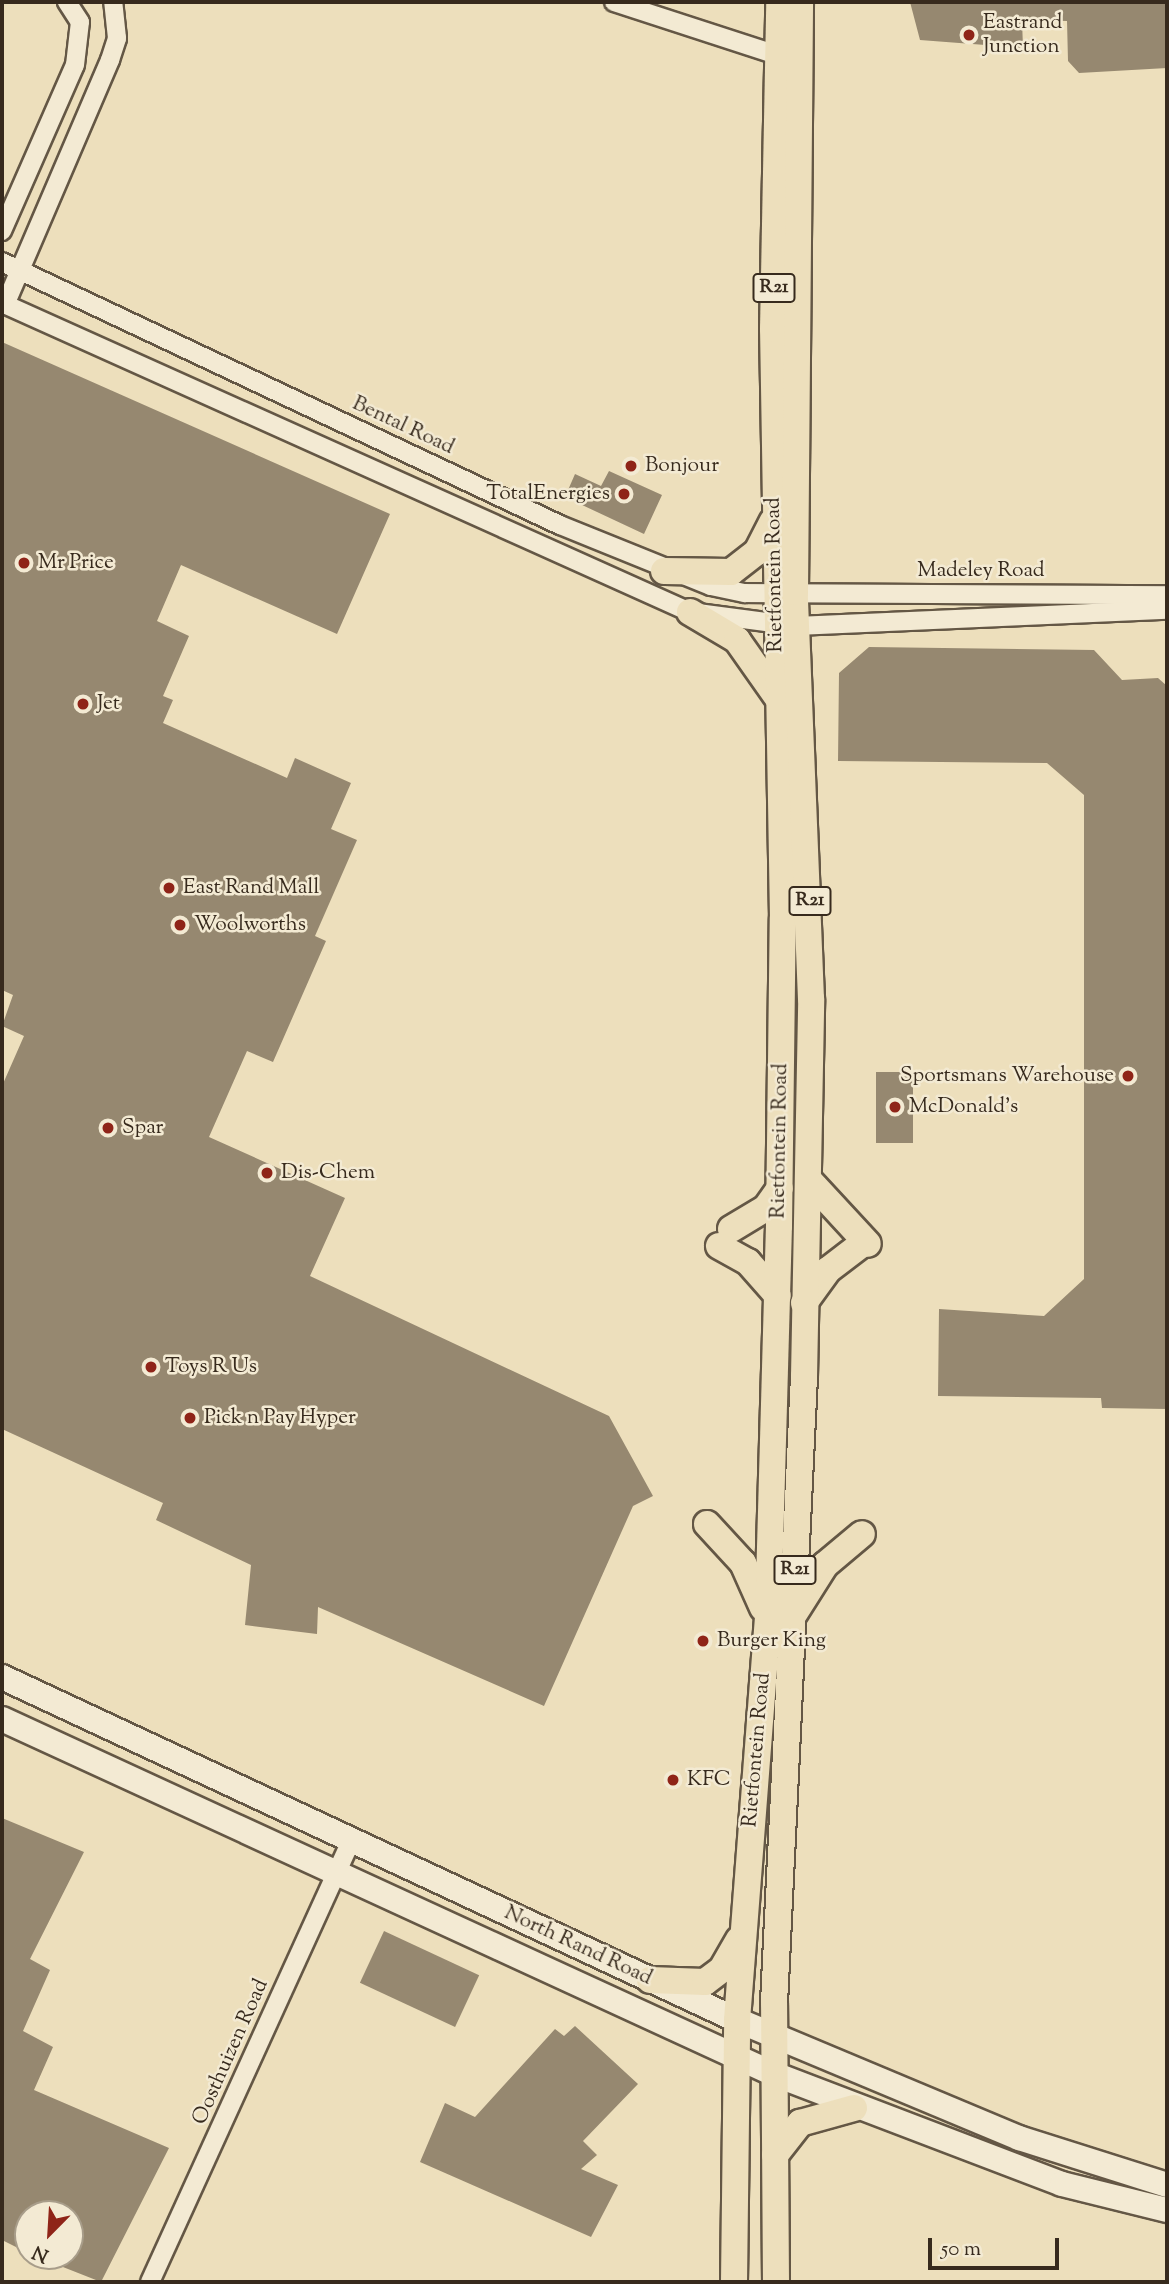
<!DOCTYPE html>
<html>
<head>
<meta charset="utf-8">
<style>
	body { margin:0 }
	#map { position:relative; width:1169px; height:2284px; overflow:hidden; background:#eddfbc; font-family:"Sorts Mill Goudy",serif }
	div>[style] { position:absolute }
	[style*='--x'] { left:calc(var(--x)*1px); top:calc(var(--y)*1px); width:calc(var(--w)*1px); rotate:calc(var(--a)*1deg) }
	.building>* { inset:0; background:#968870; transform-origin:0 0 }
	.roads { filter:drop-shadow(2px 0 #645745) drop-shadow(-2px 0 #645745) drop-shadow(0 2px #645745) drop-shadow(0 -2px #645745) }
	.minor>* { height:18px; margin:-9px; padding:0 9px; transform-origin:9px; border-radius:9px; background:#f3ead3 }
	.secondary>* { height:24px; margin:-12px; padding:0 12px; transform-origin:12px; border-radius:12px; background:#f3ead3 }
	.primary>* { height:26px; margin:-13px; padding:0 13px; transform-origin:13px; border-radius:13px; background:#eddfbc }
	.dots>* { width:19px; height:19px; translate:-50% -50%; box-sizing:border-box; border:4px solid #f3ead3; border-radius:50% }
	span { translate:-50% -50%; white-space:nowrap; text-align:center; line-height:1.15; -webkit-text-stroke:5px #f3ead3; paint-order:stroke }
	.shield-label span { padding:2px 5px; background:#f3ead3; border:2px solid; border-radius:5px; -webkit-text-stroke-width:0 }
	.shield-label { font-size:19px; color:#372a1d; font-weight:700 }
	.poi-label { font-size:21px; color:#372a1d }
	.left { translate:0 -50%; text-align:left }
	.right { translate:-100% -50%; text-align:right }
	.street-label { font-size:21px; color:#372a1d }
	.frame { position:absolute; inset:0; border:4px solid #372a1d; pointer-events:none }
	.north { position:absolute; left:14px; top:2200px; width:70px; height:70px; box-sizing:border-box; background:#f3ead3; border:2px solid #a89d8a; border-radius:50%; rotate:204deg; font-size:19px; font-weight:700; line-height:28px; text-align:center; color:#372a1d }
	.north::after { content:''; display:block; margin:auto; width:24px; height:32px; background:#8f2418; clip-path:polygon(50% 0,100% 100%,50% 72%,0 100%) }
	.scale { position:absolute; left:928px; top:2238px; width:131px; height:32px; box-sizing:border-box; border:4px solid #372a1d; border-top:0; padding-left:9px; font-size:21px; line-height:24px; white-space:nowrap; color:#372a1d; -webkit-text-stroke:5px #f3ead3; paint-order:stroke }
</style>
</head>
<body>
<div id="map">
	<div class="building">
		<i style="clip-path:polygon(910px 2px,1167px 2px,1167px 68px,1079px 73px,1068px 61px,1067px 21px,1022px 20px,1023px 48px,920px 40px)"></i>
		<i style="clip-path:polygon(2px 342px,390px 514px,337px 634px,181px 565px,157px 621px,189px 636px,163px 696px,173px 700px,163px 723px,287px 778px,295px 758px,351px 783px,331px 829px,357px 840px,315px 936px,326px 941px,273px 1062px,247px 1051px,209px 1137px,345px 1198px,310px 1276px,609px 1416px,653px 1496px,633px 1506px,544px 1706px,318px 1607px,317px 1634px,245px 1625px,251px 1565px,156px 1520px,163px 1503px,2px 1429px,2px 1086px,24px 1036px,2px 1026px,13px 995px,2px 990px)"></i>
		<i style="clip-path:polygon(609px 471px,662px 495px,644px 534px,565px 497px,575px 474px,601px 486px)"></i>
		<i style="clip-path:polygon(869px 647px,1094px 650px,1122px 680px,1158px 678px,1167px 686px,1167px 1409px,1102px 1408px,1101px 1398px,938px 1396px,939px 1309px,1044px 1316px,1084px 1279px,1084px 795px,1047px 763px,838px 761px,839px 673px)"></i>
		<i style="left:876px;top:1072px;width:37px;height:71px"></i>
		<i style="clip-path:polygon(2px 1818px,84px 1852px,30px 1959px,50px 1970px,23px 2031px,53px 2047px,34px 2090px,169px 2148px,101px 2282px,35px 2256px,70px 2256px,70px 2214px,28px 2214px,28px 2253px,2px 2240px)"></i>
		<i style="left:384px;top:1931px;width:105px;height:57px;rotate:25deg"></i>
		<i style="clip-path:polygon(575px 2026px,638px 2084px,583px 2141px,597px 2155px,581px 2169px,618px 2185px,591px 2237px,420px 2162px,445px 2103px,475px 2117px,555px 2029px,564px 2036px)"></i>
	</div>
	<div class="roads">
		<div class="minor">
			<i style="--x:614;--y:2;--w:171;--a:18"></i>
			<i style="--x:2;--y:231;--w:181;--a:-66.3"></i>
			<i style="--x:75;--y:65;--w:43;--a:-83.4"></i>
			<i style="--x:80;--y:22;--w:24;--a:-123"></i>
			<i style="--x:2;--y:262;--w:617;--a:25.24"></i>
			<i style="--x:560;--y:525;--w:163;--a:22"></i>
			<i style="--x:711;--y:586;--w:35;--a:12"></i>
			<i style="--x:745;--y:593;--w:422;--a:0.3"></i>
			<i style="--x:2;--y:303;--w:754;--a:24.19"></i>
			<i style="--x:690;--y:612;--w:107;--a:7.5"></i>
			<i style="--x:796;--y:626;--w:371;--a:-2.5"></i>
			<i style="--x:5;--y:305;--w:267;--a:-66.8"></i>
			<i style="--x:110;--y:60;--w:23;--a:-72"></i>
			<i style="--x:117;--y:38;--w:36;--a:-96"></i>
			<i style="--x:150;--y:2282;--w:486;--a:-65.5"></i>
		</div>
		<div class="secondary">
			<i style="--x:2;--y:1677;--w:811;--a:25.02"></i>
			<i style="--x:737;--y:2020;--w:306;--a:22.7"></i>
			<i style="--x:1019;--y:2138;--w:155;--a:17.6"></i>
			<i style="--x:2;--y:1719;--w:850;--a:24.7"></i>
			<i style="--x:774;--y:2074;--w:308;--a:20.9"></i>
			<i style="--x:1062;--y:2184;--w:108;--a:13.9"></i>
		</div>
		<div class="primary">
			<i style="--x:664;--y:571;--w:67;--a:0.9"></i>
			<i style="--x:731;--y:572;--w:33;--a:-38"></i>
			<i style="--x:757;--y:552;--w:34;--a:-63"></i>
			<i style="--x:690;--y:612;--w:55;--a:30.8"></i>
			<i style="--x:737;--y:640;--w:70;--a:54.9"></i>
			<i style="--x:808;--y:1179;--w:88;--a:47.3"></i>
			<i style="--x:731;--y:1229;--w:41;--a:-31"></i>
			<i style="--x:766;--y:1208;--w:24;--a:-55"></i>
			<i style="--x:719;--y:1246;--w:33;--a:29"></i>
			<i style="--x:748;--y:1262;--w:45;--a:48.6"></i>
			<i style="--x:804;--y:1303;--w:41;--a:-54"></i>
			<i style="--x:828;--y:1270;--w:43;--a:-37.4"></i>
			<i style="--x:707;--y:1524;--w:53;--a:47.3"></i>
			<i style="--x:743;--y:1563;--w:49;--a:66"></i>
			<i style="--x:794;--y:1614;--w:58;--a:-57.7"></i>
			<i style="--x:825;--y:1565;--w:48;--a:-40"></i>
			<i style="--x:650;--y:1980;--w:55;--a:2.1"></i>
			<i style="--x:705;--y:1982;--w:21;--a:-37"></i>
			<i style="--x:722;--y:1969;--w:34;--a:-60"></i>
			<i style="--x:775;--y:2155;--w:41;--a:-52"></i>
			<i style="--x:800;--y:2123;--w:56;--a:-15.5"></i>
			<i style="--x:734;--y:2282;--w:262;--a:-89.3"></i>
			<i style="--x:737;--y:2020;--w:402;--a:-85.6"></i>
			<i style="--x:768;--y:1619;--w:393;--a:-88.4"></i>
			<i style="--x:779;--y:1226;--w:308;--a:-89.3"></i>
			<i style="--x:783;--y:918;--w:589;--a:-90.97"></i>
			<i style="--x:773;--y:329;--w:327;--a:-88.9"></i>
			<i style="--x:776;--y:2282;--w:279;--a:-90.4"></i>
			<i style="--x:774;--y:2003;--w:627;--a:-87.26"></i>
			<i style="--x:804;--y:1377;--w:378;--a:-88.9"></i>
			<i style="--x:811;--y:999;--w:407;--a:-92.3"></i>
			<i style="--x:795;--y:592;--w:590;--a:-89.51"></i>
		</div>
	</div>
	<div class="dots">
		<i style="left:969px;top:35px;background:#8f2418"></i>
		<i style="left:631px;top:466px;background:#8f2418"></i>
		<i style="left:624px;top:494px;background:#8f2418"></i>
		<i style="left:24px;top:563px;background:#8f2418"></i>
		<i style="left:83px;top:704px;background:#8f2418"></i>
		<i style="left:169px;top:888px;background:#8f2418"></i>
		<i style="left:180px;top:925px;background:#8f2418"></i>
		<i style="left:1128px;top:1076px;background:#8f2418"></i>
		<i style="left:895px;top:1107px;background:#8f2418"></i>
		<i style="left:108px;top:1128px;background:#8f2418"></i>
		<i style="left:267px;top:1173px;background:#8f2418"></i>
		<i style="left:151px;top:1367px;background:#8f2418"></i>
		<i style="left:190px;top:1418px;background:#8f2418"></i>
		<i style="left:703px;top:1641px;background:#8f2418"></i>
		<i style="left:673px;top:1780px;background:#8f2418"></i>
	</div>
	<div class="shield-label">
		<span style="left:774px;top:288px">R21</span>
		<span style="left:810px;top:901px">R21</span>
		<span style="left:795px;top:1570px">R21</span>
	</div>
	<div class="poi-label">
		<span class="left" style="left:983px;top:35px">Eastrand<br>Junction</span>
		<span class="left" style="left:645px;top:466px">Bonjour</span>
		<span class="right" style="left:610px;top:494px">TotalEnergies</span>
		<span class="left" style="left:38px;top:563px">Mr Price</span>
		<span class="left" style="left:97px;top:704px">Jet</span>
		<span class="left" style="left:183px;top:888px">East Rand Mall</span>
		<span class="left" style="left:194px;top:925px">Woolworths</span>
		<span class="right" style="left:1114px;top:1076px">Sportsmans Warehouse</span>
		<span class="left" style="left:909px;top:1107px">McDonald's</span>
		<span class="left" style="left:122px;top:1128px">Spar</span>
		<span class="left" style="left:281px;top:1173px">Dis-Chem</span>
		<span class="left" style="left:165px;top:1367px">Toys R Us</span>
		<span class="left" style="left:204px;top:1418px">Pick n Pay Hyper</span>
		<span class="left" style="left:717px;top:1641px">Burger King</span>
		<span class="left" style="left:687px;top:1780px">KFC</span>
	</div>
	<div class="street-label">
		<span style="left:403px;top:426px;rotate:25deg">Bental Road</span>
		<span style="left:981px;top:571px">Madeley Road</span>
		<span style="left:775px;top:575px;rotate:-91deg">Rietfontein Road</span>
		<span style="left:780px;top:1141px;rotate:-89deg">Rietfontein Road</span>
		<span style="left:757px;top:1750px;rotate:-85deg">Rietfontein Road</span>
		<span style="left:578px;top:1946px;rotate:25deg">North Rand Road</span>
		<span style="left:231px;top:2052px;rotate:-66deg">Oosthuizen Road</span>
	</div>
	<div class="frame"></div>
	<div class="north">N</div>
	<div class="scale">50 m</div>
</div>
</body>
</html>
